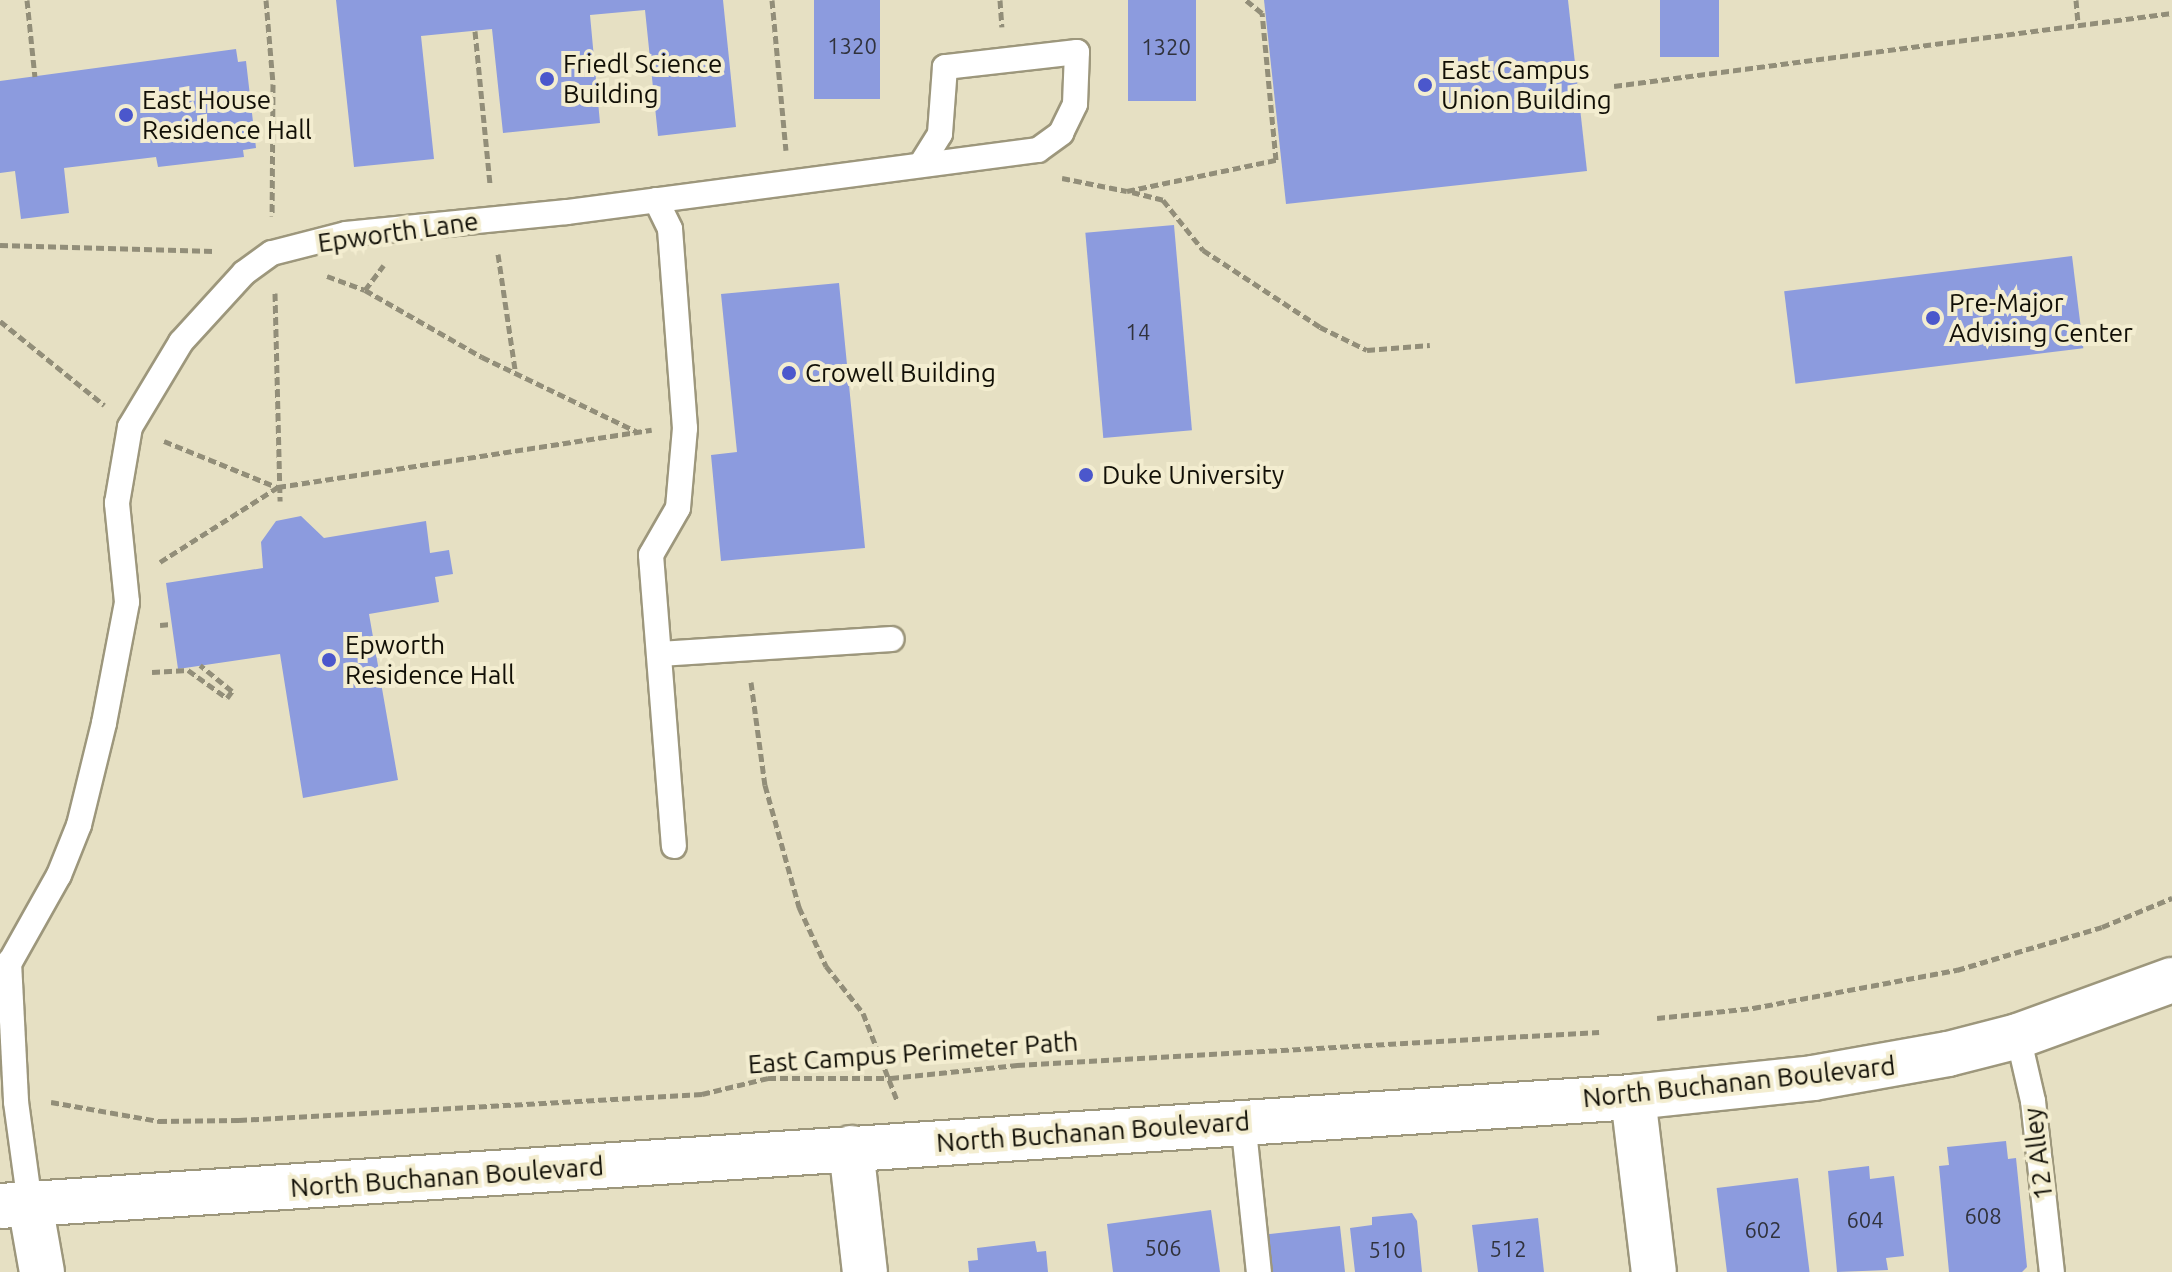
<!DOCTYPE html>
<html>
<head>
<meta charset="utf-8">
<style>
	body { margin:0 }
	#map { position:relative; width:2172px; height:1272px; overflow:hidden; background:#e6e0c3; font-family:Ubuntu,sans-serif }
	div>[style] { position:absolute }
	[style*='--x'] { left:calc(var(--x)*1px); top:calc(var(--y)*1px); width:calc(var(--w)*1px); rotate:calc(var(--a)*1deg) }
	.building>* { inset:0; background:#8c9bde; transform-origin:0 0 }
	.path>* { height:5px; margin-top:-2.5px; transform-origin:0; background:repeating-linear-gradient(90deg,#928e79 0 8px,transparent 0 12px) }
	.roads { filter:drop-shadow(2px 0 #9d977c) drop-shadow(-2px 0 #9d977c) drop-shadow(0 2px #9d977c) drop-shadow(0 -2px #9d977c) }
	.lane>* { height:24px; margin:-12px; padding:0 12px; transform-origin:12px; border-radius:12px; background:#fff }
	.street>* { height:44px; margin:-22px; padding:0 22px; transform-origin:22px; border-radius:22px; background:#fff }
	.secondary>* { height:44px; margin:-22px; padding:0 22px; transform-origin:22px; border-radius:22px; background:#fff }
	.dots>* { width:22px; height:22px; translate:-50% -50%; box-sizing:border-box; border:4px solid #f3edd0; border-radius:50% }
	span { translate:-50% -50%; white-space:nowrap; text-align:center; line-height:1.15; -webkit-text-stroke:8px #f3edd0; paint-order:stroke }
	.number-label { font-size:22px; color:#30323c }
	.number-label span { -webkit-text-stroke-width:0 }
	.poi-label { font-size:26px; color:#110f06 }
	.left { translate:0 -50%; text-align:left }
	.street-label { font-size:26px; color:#110f06 }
</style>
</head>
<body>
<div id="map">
	<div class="building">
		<i style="clip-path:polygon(336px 0,723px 0,736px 127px,658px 136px,645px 10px,590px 15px,600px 123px,503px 133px,492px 29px,421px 36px,434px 159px,354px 167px)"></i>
		<i style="left:814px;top:0;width:66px;height:99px"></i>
		<i style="left:1128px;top:0;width:68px;height:101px"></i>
		<i style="clip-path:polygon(1264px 0,1568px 0,1587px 171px,1286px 204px)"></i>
		<i style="left:1660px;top:0;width:59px;height:57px"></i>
		<i style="clip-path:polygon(236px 49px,238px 62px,246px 61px,256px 148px,243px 150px,244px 157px,158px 167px,156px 157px,64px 168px,69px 213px,21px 219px,15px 171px,0 173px,0 81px)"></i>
		<i style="left:1174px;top:225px;width:206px;height:89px;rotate:85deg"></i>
		<i style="left:2072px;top:256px;width:93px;height:290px;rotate:83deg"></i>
		<i style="clip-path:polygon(839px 283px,865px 548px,721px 561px,711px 455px,737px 452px,721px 294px)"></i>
		<i style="clip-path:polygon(301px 516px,324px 538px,426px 521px,430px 553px,449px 550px,453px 574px,435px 577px,439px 602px,369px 614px,398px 780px,303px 798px,280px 654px,178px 669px,166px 583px,263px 568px,261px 542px,276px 521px)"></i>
		<i style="clip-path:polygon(2006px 1141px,2008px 1159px,2016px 1158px,2027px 1267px,2022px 1272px,1949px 1272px,1939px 1166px,1949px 1165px,1947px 1147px)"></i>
		<i style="clip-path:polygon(1869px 1166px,1870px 1179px,1894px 1176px,1904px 1256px,1886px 1258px,1888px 1270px,1837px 1272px,1828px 1171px)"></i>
		<i style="left:1798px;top:1178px;width:95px;height:82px;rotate:83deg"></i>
		<i style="clip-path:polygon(1211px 1210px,1220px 1272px,1113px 1272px,1107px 1224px)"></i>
		<i style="clip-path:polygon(1412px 1213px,1417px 1221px,1422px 1272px,1355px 1272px,1350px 1228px,1372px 1225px,1372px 1217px)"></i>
		<i style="clip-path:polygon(1538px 1218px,1544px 1272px,1478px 1272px,1472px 1225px)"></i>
		<i style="clip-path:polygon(1340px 1226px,1345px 1272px,1265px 1272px,1261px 1235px)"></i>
		<i style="clip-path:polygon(1035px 1241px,1037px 1252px,1046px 1251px,1048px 1272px,969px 1272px,968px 1261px,978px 1260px,977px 1248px)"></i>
	</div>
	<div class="path">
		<i style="--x:27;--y:0;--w:77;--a:84.1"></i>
		<i style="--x:266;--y:0;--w:84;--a:85.2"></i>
		<i style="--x:273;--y:84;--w:132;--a:90.4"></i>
		<i style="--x:772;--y:0;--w:151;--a:84.7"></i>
		<i style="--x:1000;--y:0;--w:27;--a:86"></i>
		<i style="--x:2076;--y:0;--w:24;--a:85"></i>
		<i style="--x:475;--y:31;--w:155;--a:84.4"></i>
		<i style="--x:1614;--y:86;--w:563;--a:-7.45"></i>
		<i style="--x:1062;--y:178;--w:66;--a:11.3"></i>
		<i style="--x:1127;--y:191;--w:152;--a:-11.8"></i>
		<i style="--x:1276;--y:160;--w:148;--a:-95.4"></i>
		<i style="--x:1262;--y:13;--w:21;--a:-141"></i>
		<i style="--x:1132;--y:192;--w:32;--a:14"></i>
		<i style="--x:1163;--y:200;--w:64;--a:51.3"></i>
		<i style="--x:1203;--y:250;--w:140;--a:33.3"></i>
		<i style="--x:1320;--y:327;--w:52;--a:26.1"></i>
		<i style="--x:1367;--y:350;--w:63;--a:-4.5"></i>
		<i style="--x:0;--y:245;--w:214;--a:1.6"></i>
		<i style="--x:498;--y:254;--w:116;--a:81.6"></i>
		<i style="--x:327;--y:276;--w:40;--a:20.2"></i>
		<i style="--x:365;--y:290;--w:135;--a:29.8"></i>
		<i style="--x:482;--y:357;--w:171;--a:25.7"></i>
		<i style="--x:365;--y:290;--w:31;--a:-53"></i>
		<i style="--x:275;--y:293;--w:208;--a:88.6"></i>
		<i style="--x:0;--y:321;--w:134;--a:38.9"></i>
		<i style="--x:164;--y:441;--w:122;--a:22.2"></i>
		<i style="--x:160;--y:562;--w:140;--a:-32.4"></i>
		<i style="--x:278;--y:487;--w:378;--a:-8.7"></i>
		<i style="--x:160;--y:625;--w:11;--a:-5"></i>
		<i style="--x:152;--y:672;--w:36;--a:-3"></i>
		<i style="--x:188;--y:670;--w:48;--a:35.7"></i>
		<i style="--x:227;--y:698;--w:9;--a:-54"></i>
		<i style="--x:232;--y:691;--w:41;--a:-140.9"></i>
		<i style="--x:751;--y:682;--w:104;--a:82.3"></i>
		<i style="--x:765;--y:785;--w:127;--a:74.4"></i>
		<i style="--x:799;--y:907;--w:65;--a:65.4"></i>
		<i style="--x:826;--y:966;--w:60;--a:51.8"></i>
		<i style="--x:863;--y:1013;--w:93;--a:68.7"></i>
		<i style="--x:1657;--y:1018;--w:97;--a:-5.9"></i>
		<i style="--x:1753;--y:1008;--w:208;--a:-10.6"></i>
		<i style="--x:1957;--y:970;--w:151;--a:-16.5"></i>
		<i style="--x:2102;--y:927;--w:76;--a:-22.5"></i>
		<i style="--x:51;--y:1102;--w:110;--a:10"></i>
		<i style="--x:159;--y:1121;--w:80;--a:-0.7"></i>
		<i style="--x:239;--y:1120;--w:464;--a:-3.2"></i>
		<i style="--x:702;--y:1094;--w:68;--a:-13.6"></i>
		<i style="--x:768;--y:1078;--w:123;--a:0"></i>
		<i style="--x:891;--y:1078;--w:127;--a:-5.9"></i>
		<i style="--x:1017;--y:1065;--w:583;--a:-3.25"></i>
	</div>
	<div class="roads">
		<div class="lane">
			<i style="--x:656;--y:200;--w:32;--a:64"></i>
			<i style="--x:670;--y:229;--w:200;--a:85.7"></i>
			<i style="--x:685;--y:428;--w:80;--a:95"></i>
			<i style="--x:678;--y:508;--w:54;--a:119.9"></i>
			<i style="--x:651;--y:555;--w:292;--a:85.5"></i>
			<i style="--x:660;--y:654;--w:232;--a:-3.7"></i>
			<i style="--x:9;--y:962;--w:140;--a:87.1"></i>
			<i style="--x:16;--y:1102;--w:103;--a:82.2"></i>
			<i style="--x:0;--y:980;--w:120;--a:-60.7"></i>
			<i style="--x:59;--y:875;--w:54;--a:-68.2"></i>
			<i style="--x:79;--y:825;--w:105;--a:-76.2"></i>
			<i style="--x:104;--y:723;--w:123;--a:-79.2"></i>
			<i style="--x:127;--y:602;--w:100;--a:-95.8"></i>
			<i style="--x:117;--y:503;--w:77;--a:-80.3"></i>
			<i style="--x:130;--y:427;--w:99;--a:-59"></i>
			<i style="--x:181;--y:342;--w:93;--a:-47.6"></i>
			<i style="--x:244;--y:273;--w:34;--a:-36"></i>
			<i style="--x:272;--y:253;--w:76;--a:-14.4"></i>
			<i style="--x:346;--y:234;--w:222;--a:-5.7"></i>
			<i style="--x:567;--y:212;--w:475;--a:-7.5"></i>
			<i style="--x:1038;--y:150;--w:29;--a:-36"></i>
			<i style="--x:1061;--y:133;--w:32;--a:-64"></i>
			<i style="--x:1075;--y:104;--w:52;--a:-87.8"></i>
			<i style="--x:1077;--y:52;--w:133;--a:173.5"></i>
			<i style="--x:945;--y:67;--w:67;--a:94.3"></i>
			<i style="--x:940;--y:134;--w:34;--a:122"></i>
			<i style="--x:2018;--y:1036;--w:67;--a:77"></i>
			<i style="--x:2033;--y:1101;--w:172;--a:83.7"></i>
			<i style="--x:1243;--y:1121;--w:152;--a:84"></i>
		</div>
		<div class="street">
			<i style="--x:1633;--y:1097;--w:176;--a:83.2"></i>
			<i style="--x:851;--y:1148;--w:125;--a:83.6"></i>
		</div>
		<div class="secondary">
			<i style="--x:30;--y:1204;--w:69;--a:80"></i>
			<i style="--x:0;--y:1206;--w:1637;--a:-3.82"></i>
			<i style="--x:1633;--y:1097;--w:181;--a:-6"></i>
			<i style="--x:1813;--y:1078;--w:137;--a:-10.1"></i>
			<i style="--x:1948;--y:1054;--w:72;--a:-14.4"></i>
			<i style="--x:2018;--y:1036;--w:164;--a:-20"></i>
		</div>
	</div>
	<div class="dots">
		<i style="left:547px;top:79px;background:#4b57cc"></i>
		<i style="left:1425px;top:85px;background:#4b57cc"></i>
		<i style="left:126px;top:115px;background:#4b57cc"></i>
		<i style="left:1933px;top:318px;background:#4b57cc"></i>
		<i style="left:789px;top:373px;background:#4b57cc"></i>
		<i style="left:1086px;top:475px;background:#4b57cc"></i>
		<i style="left:329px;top:660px;background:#4b57cc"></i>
	</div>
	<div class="number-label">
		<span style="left:852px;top:46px">1320</span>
		<span style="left:1166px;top:47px">1320</span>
		<span style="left:1138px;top:332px">14</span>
		<span style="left:1983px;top:1216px">608</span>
		<span style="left:1865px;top:1220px">604</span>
		<span style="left:1763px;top:1230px">602</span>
		<span style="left:1163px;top:1248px">506</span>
		<span style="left:1508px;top:1249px">512</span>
		<span style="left:1387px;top:1250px">510</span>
	</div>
	<div class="poi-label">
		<span class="left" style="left:563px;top:79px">Friedl Science<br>Building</span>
		<span class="left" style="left:1441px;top:85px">East Campus<br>Union Building</span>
		<span class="left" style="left:142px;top:115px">East House<br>Residence Hall</span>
		<span class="left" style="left:1949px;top:318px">Pre-Major<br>Advising Center</span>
		<span class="left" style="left:805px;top:373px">Crowell Building</span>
		<span class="left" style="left:1102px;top:475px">Duke University</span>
		<span class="left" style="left:345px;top:660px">Epworth<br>Residence Hall</span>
	</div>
	<div class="street-label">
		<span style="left:398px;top:232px;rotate:-8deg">Epworth Lane</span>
		<span style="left:913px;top:1053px;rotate:-4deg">East Campus Perimeter Path</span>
		<span style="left:1739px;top:1082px;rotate:-6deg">North Buchanan Boulevard</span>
		<span style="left:1093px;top:1132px;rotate:-4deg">North Buchanan Boulevard</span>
		<span style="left:2038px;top:1154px;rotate:-97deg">12 Alley</span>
		<span style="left:447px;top:1177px;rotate:-4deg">North Buchanan Boulevard</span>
	</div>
</div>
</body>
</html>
